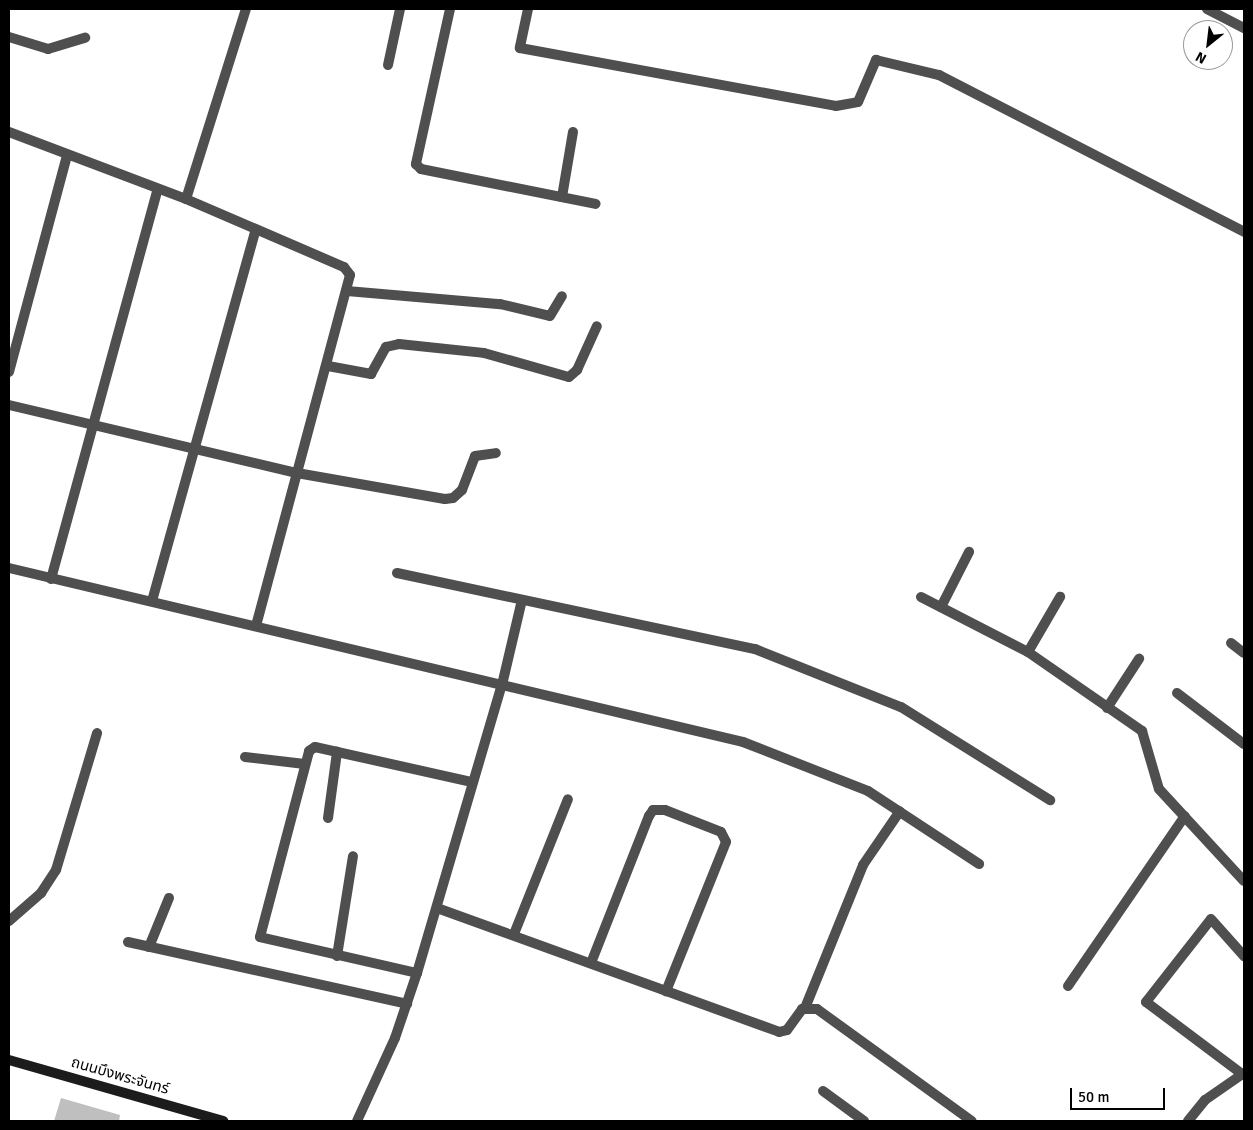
<!DOCTYPE html>
<html>
<head>
<meta charset="utf-8">
<style>
	body { margin:0 }
	#map { position:relative; width:1253px; height:1130px; overflow:hidden; background:#fff; font-family:Signika,"Noto Sans Thai",sans-serif }
	div>[style] { position:absolute }
	[style*='--x'] { left:calc(var(--x)*1px); top:calc(var(--y)*1px); width:calc(var(--w)*1px); rotate:calc(var(--a)*1deg) }
	.building>* { inset:0; background:#bfbfbf }
	.street>* { height:10px; margin:-5px; padding:0 5px; transform-origin:5px; border-radius:5px; background:#4f4f4f }
	.secondary>* { height:10px; margin:-5px; padding:0 5px; transform-origin:5px; border-radius:5px; background:#1c1c1c }
	span { translate:-50% -50%; white-space:nowrap; text-align:center; line-height:1.15; -webkit-text-stroke:4px #fff; paint-order:stroke }
	.street-label { font-size:15px; color:#000 }
	.frame { position:absolute; inset:0; border:10px solid #000; pointer-events:none }
	.north { position:absolute; left:1183px; top:20px; width:50px; height:50px; box-sizing:border-box; background:#fff; border:1px solid #999; border-radius:50%; rotate:209deg; font-size:14px; font-weight:700; line-height:20px; text-align:center; color:#000 }
	.north::after { content:''; display:block; margin:auto; width:18px; height:22px; background:#000; clip-path:polygon(50% 0,100% 100%,50% 72%,0 100%) }
	.scale { position:absolute; left:1070px; top:1088px; width:95px; height:22px; box-sizing:border-box; border:2px solid #000; border-top:0; padding-left:6px; font-size:15px; line-height:18px; white-space:nowrap; color:#000; -webkit-text-stroke:4px #fff; paint-order:stroke }
</style>
</head>
<body>
<div id="map">
	<div class="building">
		<i style="clip-path:polygon(61px 1098px,120px 1115px,119px 1121px,54px 1121px)"></i>
	</div>
	<div class="street">
		<i style="--x:450;--y:9;--w:159;--a:102.4"></i>
		<i style="--x:416;--y:164;--w:7;--a:45"></i>
		<i style="--x:421;--y:169;--w:178;--a:11.3"></i>
		<i style="--x:528;--y:9;--w:40;--a:102"></i>
		<i style="--x:520;--y:48;--w:321;--a:10.4"></i>
		<i style="--x:836;--y:106;--w:22;--a:-10"></i>
		<i style="--x:858;--y:102;--w:46;--a:-66.8"></i>
		<i style="--x:876;--y:60;--w:65;--a:13.4"></i>
		<i style="--x:939;--y:75;--w:343;--a:27.2"></i>
		<i style="--x:1207;--y:9;--w:42;--a:27.2"></i>
		<i style="--x:9;--y:37;--w:41;--a:17.1"></i>
		<i style="--x:48;--y:49;--w:39;--a:-17"></i>
		<i style="--x:388;--y:65;--w:57;--a:-77.9"></i>
		<i style="--x:9;--y:132;--w:189;--a:20.7"></i>
		<i style="--x:186;--y:199;--w:199;--a:-72.5"></i>
		<i style="--x:562;--y:197;--w:66;--a:-80.4"></i>
		<i style="--x:186;--y:199;--w:172;--a:23.3"></i>
		<i style="--x:344;--y:267;--w:10;--a:53"></i>
		<i style="--x:350;--y:275;--w:362;--a:105"></i>
		<i style="--x:347;--y:291;--w:154;--a:4.9"></i>
		<i style="--x:500;--y:304;--w:51;--a:13.5"></i>
		<i style="--x:550;--y:316;--w:23;--a:-59"></i>
		<i style="--x:328;--y:366;--w:44;--a:10.5"></i>
		<i style="--x:371;--y:374;--w:31;--a:-61"></i>
		<i style="--x:386;--y:347;--w:13;--a:-13"></i>
		<i style="--x:399;--y:344;--w:85;--a:6"></i>
		<i style="--x:484;--y:353;--w:88;--a:15.8"></i>
		<i style="--x:569;--y:377;--w:11;--a:-41"></i>
		<i style="--x:577;--y:370;--w:48;--a:-65.6"></i>
		<i style="--x:9;--y:372;--w:224;--a:-75"></i>
		<i style="--x:9;--y:405;--w:296;--a:13.3"></i>
		<i style="--x:297;--y:473;--w:150;--a:10"></i>
		<i style="--x:445;--y:499;--w:8;--a:-7"></i>
		<i style="--x:453;--y:498;--w:12;--a:-42"></i>
		<i style="--x:462;--y:490;--w:36;--a:-69"></i>
		<i style="--x:475;--y:456;--w:21;--a:-8"></i>
		<i style="--x:9;--y:568;--w:754;--a:13.34"></i>
		<i style="--x:743;--y:742;--w:134;--a:21.4"></i>
		<i style="--x:868;--y:791;--w:133;--a:33.3"></i>
		<i style="--x:397;--y:573;--w:366;--a:12"></i>
		<i style="--x:755;--y:649;--w:157;--a:21.7"></i>
		<i style="--x:901;--y:707;--w:176;--a:32"></i>
		<i style="--x:51;--y:579;--w:404;--a:-74.7"></i>
		<i style="--x:921;--y:597;--w:120;--a:27.2"></i>
		<i style="--x:1028;--y:652;--w:139;--a:34.7"></i>
		<i style="--x:1142;--y:731;--w:60;--a:73.7"></i>
		<i style="--x:1159;--y:789;--w:125;--a:47.3"></i>
		<i style="--x:152;--y:601;--w:383;--a:-74.4"></i>
		<i style="--x:941;--y:607;--w:62;--a:-63"></i>
		<i style="--x:1231;--y:643;--w:16;--a:38"></i>
		<i style="--x:1028;--y:652;--w:64;--a:-59.8"></i>
		<i style="--x:1177;--y:693;--w:84;--a:37.3"></i>
		<i style="--x:1107;--y:708;--w:59;--a:-56.9"></i>
		<i style="--x:245;--y:757;--w:60;--a:6.7"></i>
		<i style="--x:328;--y:818;--w:67;--a:-82.2"></i>
		<i style="--x:437;--y:908;--w:364;--a:19.9"></i>
		<i style="--x:779;--y:1032;--w:8;--a:-14"></i>
		<i style="--x:787;--y:1030;--w:26;--a:-54"></i>
		<i style="--x:802;--y:1009;--w:15;--a:0"></i>
		<i style="--x:817;--y:1009;--w:191;--a:35.9"></i>
		<i style="--x:9;--y:921;--w:43;--a:-41.2"></i>
		<i style="--x:41;--y:893;--w:27;--a:-57"></i>
		<i style="--x:56;--y:870;--w:143;--a:-73.3"></i>
		<i style="--x:514;--y:934;--w:145;--a:-68.2"></i>
		<i style="--x:128;--y:942;--w:286;--a:12.5"></i>
		<i style="--x:149;--y:947;--w:53;--a:-67.8"></i>
		<i style="--x:337;--y:956;--w:101;--a:-80.9"></i>
		<i style="--x:591;--y:963;--w:158;--a:-68.5"></i>
		<i style="--x:649;--y:816;--w:7;--a:-56"></i>
		<i style="--x:653;--y:810;--w:12;--a:0"></i>
		<i style="--x:665;--y:810;--w:60;--a:21.4"></i>
		<i style="--x:721;--y:832;--w:11;--a:63"></i>
		<i style="--x:726;--y:842;--w:161;--a:111.9"></i>
		<i style="--x:417;--y:973;--w:161;--a:-167.1"></i>
		<i style="--x:260;--y:937;--w:192;--a:-75.2"></i>
		<i style="--x:309;--y:751;--w:7;--a:-34"></i>
		<i style="--x:315;--y:747;--w:161;--a:12.6"></i>
		<i style="--x:1068;--y:986;--w:206;--a:-55.5"></i>
		<i style="--x:805;--y:1008;--w:154;--a:-67.9"></i>
		<i style="--x:863;--y:865;--w:65;--a:-55.6"></i>
		<i style="--x:1242;--y:1074;--w:120;--a:-143.1"></i>
		<i style="--x:1146;--y:1002;--w:105;--a:-51.9"></i>
		<i style="--x:1211;--y:919;--w:50;--a:48.3"></i>
		<i style="--x:823;--y:1091;--w:51;--a:36.2"></i>
		<i style="--x:357;--y:1121;--w:91;--a:-65.4"></i>
		<i style="--x:395;--y:1038;--w:69;--a:-71.3"></i>
		<i style="--x:417;--y:973;--w:300;--a:-73.6"></i>
		<i style="--x:502;--y:685;--w:87;--a:-76.8"></i>
		<i style="--x:1188;--y:1121;--w:27;--a:-51"></i>
		<i style="--x:1205;--y:1100;--w:47;--a:-34.7"></i>
	</div>
	<div class="secondary">
		<i style="--x:9;--y:1060;--w:223;--a:15.9"></i>
	</div>
	<div class="street-label">
		<span style="left:120px;top:1076px;rotate:16deg">ถนนบึงพระจันทร์</span>
	</div>
	<div class="frame"></div>
	<div class="north">N</div>
	<div class="scale">50 m</div>
</div>
</body>
</html>
